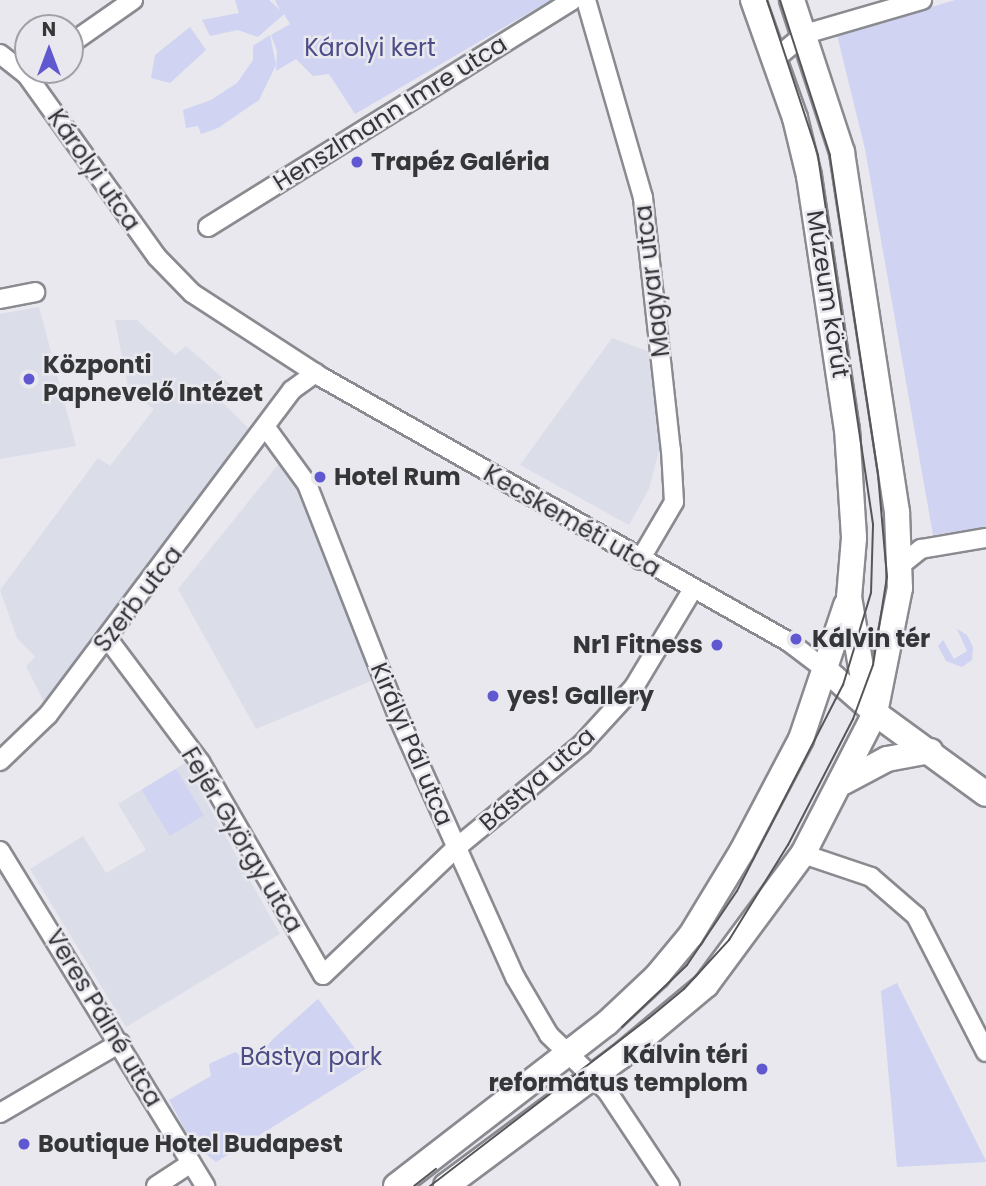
<!DOCTYPE html>
<html>
<head>
<meta charset="utf-8">
<style>
	body { margin:0 }
	#map { position:relative; width:986px; height:1186px; overflow:hidden; background:#e8e8ee; font-family:Poppins,sans-serif }
	div>[style] { position:absolute }
	[style*='--x'] { left:calc(var(--x)*1px); top:calc(var(--y)*1px); width:calc(var(--w)*1px); rotate:calc(var(--a)*1deg) }
	.built>* { inset:0; background:#dbdde9 }
	.green>* { inset:0; background:#d0d3f1; transform-origin:0 0 }
	.roads { filter:drop-shadow(2px 0 #8a8b90) drop-shadow(-2px 0 #8a8b90) drop-shadow(0 2px #8a8b90) drop-shadow(0 -2px #8a8b90) }
	.minor>* { height:18px; margin:-9px; padding:0 9px; transform-origin:9px; border-radius:9px; background:#fff }
	.tertiary>* { height:23px; margin:-11.5px; padding:0 11.5px; transform-origin:11.5px; border-radius:11.5px; background:#fff }
	.secondary>* { height:24px; margin:-12px; padding:0 12px; transform-origin:12px; border-radius:12px; background:#fff }
	.tram>* { height:2px; margin:-1px; padding:0 1px; transform-origin:1px; border-radius:1px; background:#565659 }
	.dots>* { width:19px; height:19px; translate:-50% -50%; box-sizing:border-box; border:4px solid #e8e8ee; border-radius:50% }
	span { translate:-50% -50%; white-space:nowrap; text-align:center; line-height:1.15; -webkit-text-stroke:5px #e8e8ee; paint-order:stroke }
	.park-label { font-size:24px; color:#4c4d87 }
	.street-label { font-size:24px; color:#353638 }
	.poi-label { font-size:24px; color:#353638; font-weight:700 }
	.left { translate:0 -50%; text-align:left }
	.right { translate:-100% -50%; text-align:right }
	.north { position:absolute; left:14px; top:14px; width:70px; height:70px; box-sizing:border-box; background:#e8e8ee; border:2px solid #a0a1a5; border-radius:50%; rotate:0deg; font-size:19px; font-weight:700; line-height:28px; text-align:center; color:#353638 }
	.north::after { content:''; display:block; margin:auto; width:24px; height:32px; background:#6058d1; clip-path:polygon(50% 0,100% 100%,50% 72%,0 100%) }
</style>
</head>
<body>
<div id="map">
	<div class="built">
		<i style="clip-path:polygon(39px 307px,76px 446px,0 459px,0 314px)"></i>
		<i style="clip-path:polygon(115px 320px,137px 320px,175px 355px,186px 346px,233px 387px,222px 402px,251px 431px,44px 702px,26px 666px,35px 657px,17px 638px,0 590px,98px 458px,110px 466px,154px 409px,128px 388px)"></i>
		<i style="clip-path:polygon(612px 338px,650px 352px,661px 443px,649px 489px,629px 525px,520px 465px)"></i>
		<i style="clip-path:polygon(282px 460px,306px 495px,376px 679px,256px 729px,178px 589px)"></i>
		<i style="clip-path:polygon(185px 763px,280px 934px,126px 1027px,30px 869px,83px 836px,106px 873px,146px 850px,118px 804px)"></i>
	</div>
	<div class="green">
		<i style="clip-path:polygon(235px 0,269px 0,280px 10px,275px 0,551px 0,355px 114px,329px 74px,313px 76px,296px 59px,276px 71px,277px 51px,271px 35px,290px 24px,284px 14px,258px 37px,238px 30px,210px 36px,202px 20px,239px 13px)"></i>
		<i style="clip-path:polygon(955px 0,986px 0,986px 527px,933px 535px,865px 149px,837px 35px)"></i>
		<i style="clip-path:polygon(190px 27px,206px 50px,170px 83px,151px 78px,155px 55px)"></i>
		<i style="clip-path:polygon(270px 35px,276px 65px,259px 100px,218px 128px,201px 134px,198px 126px,186px 128px,183px 110px,211px 100px,237px 83px,253px 60px,253px 46px)"></i>
		<i style="clip-path:polygon(957px 629px,967px 635px,973px 647px,972px 660px,962px 667px,946px 661px,938px 646px,943px 640px,954px 659px,967px 651px)"></i>
		<i style="left:176px;top:769px;width:54px;height:40px;rotate:59deg"></i>
		<i style="clip-path:polygon(897px 983px,986px 1161px,986px 1162px,897px 1167px,881px 991px)"></i>
		<i style="clip-path:polygon(318px 999px,369px 1067px,216px 1162px,192px 1143px,169px 1100px,211px 1076px,209px 1064px,235px 1052px,253px 1064px,273px 1039px)"></i>
	</div>
	<div class="roads">
		<div class="minor">
			<i style="--x:586;--y:0;--w:206;--a:73.9"></i>
			<i style="--x:643;--y:198;--w:254;--a:83.7"></i>
			<i style="--x:671;--y:450;--w:52;--a:86.7"></i>
			<i style="--x:674;--y:502;--w:67;--a:120.4"></i>
			<i style="--x:70;--y:44;--w:77;--a:-34.9"></i>
			<i style="--x:0;--y:54;--w:33;--a:38"></i>
			<i style="--x:26;--y:74;--w:225;--a:54.4"></i>
			<i style="--x:157;--y:257;--w:50;--a:45.8"></i>
			<i style="--x:192;--y:293;--w:156;--a:33"></i>
			<i style="--x:323;--y:378;--w:536;--a:29.53"></i>
			<i style="--x:789;--y:642;--w:46;--a:37.1"></i>
			<i style="--x:775;--y:59;--w:39;--a:-40"></i>
			<i style="--x:805;--y:34;--w:122;--a:-16.2"></i>
			<i style="--x:208;--y:227;--w:429;--a:-31.9"></i>
			<i style="--x:0;--y:299;--w:36;--a:-11"></i>
			<i style="--x:267;--y:429;--w:68;--a:54"></i>
			<i style="--x:307;--y:484;--w:252;--a:68.6"></i>
			<i style="--x:399;--y:719;--w:283;--a:65.8"></i>
			<i style="--x:515;--y:977;--w:67;--a:59.6"></i>
			<i style="--x:549;--y:1035;--w:81;--a:44"></i>
			<i style="--x:607;--y:1091;--w:114;--a:56.4"></i>
			<i style="--x:901;--y:565;--w:26;--a:-39"></i>
			<i style="--x:921;--y:549;--w:66;--a:-9.6"></i>
			<i style="--x:108;--y:639;--w:154;--a:53.2"></i>
			<i style="--x:200;--y:762;--w:246;--a:60"></i>
			<i style="--x:323;--y:975;--w:184;--a:-43.7"></i>
			<i style="--x:456;--y:848;--w:163;--a:-39.5"></i>
			<i style="--x:582;--y:744;--w:77;--a:-47.6"></i>
			<i style="--x:634;--y:687;--w:114;--a:-59"></i>
			<i style="--x:0;--y:761;--w:66;--a:-43.8"></i>
			<i style="--x:48;--y:715;--w:406;--a:-53.1"></i>
			<i style="--x:292;--y:390;--w:29;--a:-36"></i>
			<i style="--x:0;--y:851;--w:393;--a:58.5"></i>
			<i style="--x:803;--y:854;--w:72;--a:18.7"></i>
			<i style="--x:871;--y:877;--w:60;--a:40.9"></i>
			<i style="--x:916;--y:916;--w:153;--a:62.8"></i>
			<i style="--x:0;--y:1113;--w:139;--a:-30.3"></i>
			<i style="--x:156;--y:1186;--w:42;--a:-33.3"></i>
		</div>
		<div class="tertiary">
			<i style="--x:826;--y:670;--w:65;--a:41.3"></i>
		</div>
		<div class="secondary">
			<i style="--x:753;--y:0;--w:125;--a:70.4"></i>
			<i style="--x:795;--y:118;--w:60;--a:76.4"></i>
			<i style="--x:809;--y:176;--w:256;--a:81.5"></i>
			<i style="--x:847;--y:429;--w:109;--a:86.3"></i>
			<i style="--x:854;--y:538;--w:59;--a:94.8"></i>
			<i style="--x:849;--y:597;--w:95;--a:80.3"></i>
			<i style="--x:865;--y:691;--w:24;--a:66"></i>
			<i style="--x:875;--y:713;--w:137;--a:36.1"></i>
			<i style="--x:844;--y:782;--w:49;--a:-28.1"></i>
			<i style="--x:887;--y:759;--w:44;--a:-10.5"></i>
			<i style="--x:396;--y:1186;--w:267;--a:-37.7"></i>
			<i style="--x:607;--y:1023;--w:69;--a:-43.2"></i>
			<i style="--x:657;--y:976;--w:53;--a:-50.3"></i>
			<i style="--x:691;--y:935;--w:98;--a:-58.7"></i>
			<i style="--x:742;--y:851;--w:127;--a:-62.2"></i>
			<i style="--x:801;--y:739;--w:141;--a:-71.4"></i>
			<i style="--x:446;--y:1186;--w:217;--a:-36.6"></i>
			<i style="--x:620;--y:1057;--w:112;--a:-39.9"></i>
			<i style="--x:706;--y:985;--w:163;--a:-53.5"></i>
			<i style="--x:803;--y:854;--w:158;--a:-62.9"></i>
			<i style="--x:875;--y:713;--w:127;--a:-78.7"></i>
			<i style="--x:900;--y:588;--w:76;--a:-92.3"></i>
			<i style="--x:897;--y:512;--w:364;--a:-98.7"></i>
			<i style="--x:842;--y:152;--w:160;--a:-108.2"></i>
		</div>
	</div>
	<div class="tram">
		<i style="--x:622;--y:1027;--w:90;--a:-43.6"></i>
		<i style="--x:687;--y:965;--w:89;--a:-56"></i>
		<i style="--x:737;--y:891;--w:232;--a:-62.8"></i>
		<i style="--x:843;--y:685;--w:96;--a:-73.1"></i>
		<i style="--x:871;--y:593;--w:69;--a:-88.3"></i>
		<i style="--x:873;--y:524;--w:373;--a:-98.5"></i>
		<i style="--x:818;--y:155;--w:163;--a:-108.2"></i>
		<i style="--x:414;--y:1186;--w:28;--a:-38"></i>
		<i style="--x:430;--y:1186;--w:276;--a:-37.5"></i>
		<i style="--x:649;--y:1018;--w:45;--a:-39.6"></i>
		<i style="--x:684;--y:989;--w:67;--a:-47.4"></i>
		<i style="--x:729;--y:940;--w:112;--a:-58.2"></i>
		<i style="--x:788;--y:845;--w:142;--a:-62.7"></i>
		<i style="--x:853;--y:719;--w:58;--a:-69.7"></i>
		<i style="--x:873;--y:665;--w:89;--a:-81"></i>
		<i style="--x:887;--y:577;--w:103;--a:-95"></i>
		<i style="--x:878;--y:474;--w:323;--a:-98.6"></i>
		<i style="--x:830;--y:155;--w:163;--a:-107.9"></i>
	</div>
	<div class="dots">
		<i style="left:357px;top:162px;background:#6058d1"></i>
		<i style="left:29px;top:379px;background:#6058d1"></i>
		<i style="left:320px;top:477px;background:#6058d1"></i>
		<i style="left:796px;top:639px;background:#6058d1"></i>
		<i style="left:717px;top:645px;background:#6058d1"></i>
		<i style="left:493px;top:696px;background:#6058d1"></i>
		<i style="left:762px;top:1069px;background:#6058d1"></i>
		<i style="left:24px;top:1144px;background:#6058d1"></i>
	</div>
	<div class="park-label">
		<span style="left:370px;top:48px">Károlyi kert</span>
		<span style="left:311px;top:1057px">Bástya park</span>
	</div>
	<div class="street-label">
		<span style="left:390px;top:113px;rotate:-32deg">Henszlmann Imre utca</span>
		<span style="left:94px;top:170px;rotate:55deg">Károlyi utca</span>
		<span style="left:652px;top:281px;rotate:-97deg">Magyar utca</span>
		<span style="left:828px;top:294px;rotate:81deg">Múzeum körút</span>
		<span style="left:572px;top:521px;rotate:30deg">Kecskeméti utca</span>
		<span style="left:138px;top:599px;rotate:-52deg">Szerb utca</span>
		<span style="left:412px;top:744px;rotate:67deg">Királyi Pál utca</span>
		<span style="left:537px;top:779px;rotate:-41deg">Bástya utca</span>
		<span style="left:242px;top:840px;rotate:59deg">Fejér György utca</span>
		<span style="left:104px;top:1018px;rotate:59deg">Veres Pálné utca</span>
	</div>
	<div class="poi-label">
		<span class="left" style="left:371px;top:162px">Trapéz Galéria</span>
		<span class="left" style="left:43px;top:379px">Központi<br>Papnevelő Intézet</span>
		<span class="left" style="left:334px;top:477px">Hotel Rum</span>
		<span class="left" style="left:812px;top:639px">Kálvin tér</span>
		<span class="right" style="left:703px;top:645px">Nr1 Fitness</span>
		<span class="left" style="left:507px;top:696px">yes! Gallery</span>
		<span class="right" style="left:748px;top:1069px">Kálvin téri<br>református templom</span>
		<span class="left" style="left:38px;top:1144px">Boutique Hotel Budapest</span>
	</div>
	<div class="north">N</div>
</div>
</body>
</html>
